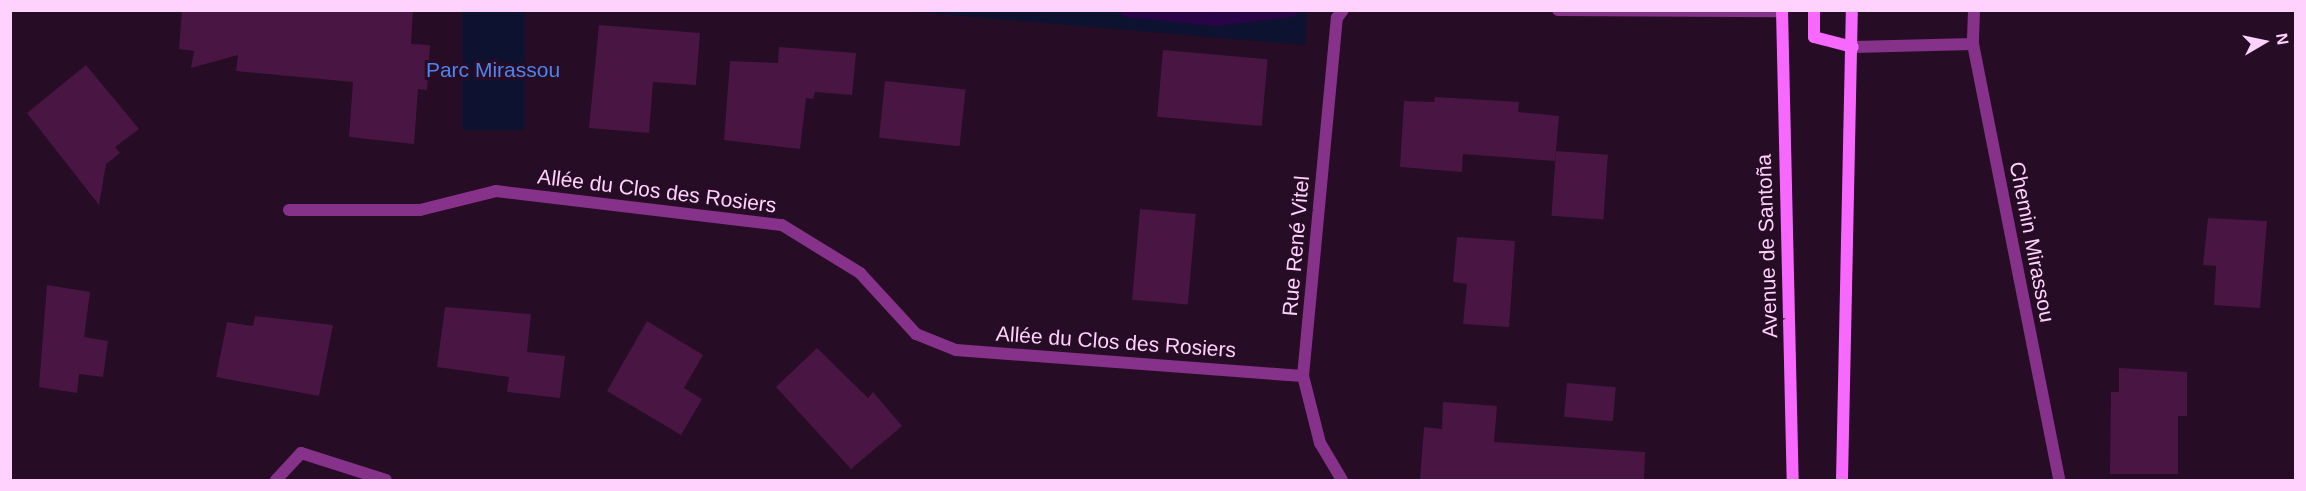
<!DOCTYPE html>
<html>
<head>
<meta charset="utf-8">
<style>
	body { margin:0 }
	#map { position:relative; width:2306px; height:491px; overflow:hidden; background:#260c24; font-family:Arial,sans-serif }
	div>[style] { position:absolute }
	[style*='--x'] { left:calc(var(--x)*1px); top:calc(var(--y)*1px); width:calc(var(--w)*1px); rotate:calc(var(--a)*1deg) }
	.green>* { inset:0; background:#0e1231; transform-origin:0 0 }
	.stream>* { height:14px; margin:-7px; padding:0 7px; transform-origin:7px; border-radius:7px; background:#290447 }
	.building>* { inset:0; background:#491643; transform-origin:0 0 }
	.lane>* { height:12px; margin:-6px; padding:0 6px; transform-origin:6px; border-radius:6px; background:#86328a }
	.street>* { height:12px; margin:-6px; padding:0 6px; transform-origin:6px; border-radius:6px; background:#86328a }
	.secondary>* { height:12px; margin:-6px; padding:0 6px; transform-origin:6px; border-radius:6px; background:#f768ff }
	span { translate:-50% -50%; white-space:nowrap; text-align:center; line-height:1.15; -webkit-text-stroke:6px #260c24; paint-order:stroke }
	.park-label { font-size:21px; color:#5084ec }
	.street-label { font-size:21px; color:#ffd1fd }
	.frame { position:absolute; inset:0; border:12px solid #ffd1fd; pointer-events:none }
	.north { position:absolute; left:2234px; top:12px; width:60px; height:60px; -webkit-text-stroke:4px #260c24; paint-order:stroke; rotate:81deg; font-size:16px; font-weight:700; line-height:24px; text-align:center; color:#ffd1fd }
	.north::after { content:''; display:block; margin:auto; width:21px; height:27px; background:#ffd1fd; clip-path:polygon(50% 0,100% 100%,50% 72%,0 100%) }
</style>
</head>
<body>
<div id="map">
	<div class="green">
		<i style="left:463px;top:11px;width:62px;height:119px"></i>
		<i style="clip-path:polygon(903px 11px,1307px 10px,1307px 11px,1305px 45px)"></i>
	</div>
	<div class="stream">
		<i style="--x:1127;--y:10;--w:89;--a:5.8"></i>
		<i style="--x:1216;--y:19;--w:76;--a:-6.8"></i>
	</div>
	<div class="building">
		<i style="clip-path:polygon(182px 10px,413px 10px,411px 44px,430px 45px,427px 90px,418px 89px,414px 144px,349px 137px,353px 82px,236px 71px,238px 55px,191px 68px,194px 51px,179px 49px)"></i>
		<i style="clip-path:polygon(599px 25px,700px 33px,696px 85px,653px 82px,649px 133px,589px 128px)"></i>
		<i style="clip-path:polygon(779px 47px,856px 53px,852px 95px,815px 92px,813px 99px,806px 98px,800px 149px,724px 140px,730px 61px,778px 63px)"></i>
		<i style="left:1163px;top:50px;width:105px;height:67px;rotate:5deg"></i>
		<i style="clip-path:polygon(86px 65px,139px 129px,115px 147px,120px 153px,106px 164px,99px 205px,27px 113px)"></i>
		<i style="left:885px;top:81px;width:81px;height:57px;rotate:6deg"></i>
		<i style="clip-path:polygon(1435px 97px,1519px 102px,1518px 112px,1559px 116px,1555px 161px,1463px 154px,1462px 172px,1400px 167px,1404px 101px,1434px 102px)"></i>
		<i style="left:1556px;top:151px;width:52px;height:65px;rotate:4deg"></i>
		<i style="left:1140px;top:209px;width:56px;height:91px;rotate:5deg"></i>
		<i style="clip-path:polygon(2208px 218px,2267px 221px,2260px 308px,2214px 305px,2216px 266px,2203px 265px)"></i>
		<i style="clip-path:polygon(1457px 237px,1515px 241px,1509px 327px,1463px 324px,1467px 284px,1453px 282px)"></i>
		<i style="clip-path:polygon(47px 285px,90px 292px,84px 337px,108px 341px,103px 377px,79px 374px,77px 393px,39px 387px)"></i>
		<i style="clip-path:polygon(445px 307px,531px 314px,527px 352px,565px 356px,560px 398px,507px 392px,509px 377px,437px 367px)"></i>
		<i style="clip-path:polygon(255px 316px,333px 325px,319px 396px,216px 377px,227px 322px,253px 326px)"></i>
		<i style="clip-path:polygon(647px 321px,703px 355px,684px 388px,702px 399px,681px 435px,607px 391px)"></i>
		<i style="clip-path:polygon(817px 348px,868px 398px,873px 392px,902px 426px,851px 469px,776px 387px)"></i>
		<i style="clip-path:polygon(2119px 368px,2187px 372px,2187px 416px,2178px 416px,2178px 474px,2110px 474px,2111px 392px,2119px 392px)"></i>
		<i style="left:1567px;top:383px;width:49px;height:34px;rotate:5deg"></i>
		<i style="clip-path:polygon(1443px 402px,1497px 406px,1494px 442px,1645px 452px,1644px 480px,1420px 480px,1424px 427px,1442px 429px)"></i>
	</div>
	<div class="lane">
		<i style="--x:276;--y:480;--w:37;--a:-47"></i>
		<i style="--x:301;--y:453;--w:89;--a:17.6"></i>
	</div>
	<div class="street">
		<i style="--x:1558;--y:10;--w:224;--a:0.3"></i>
		<i style="--x:1974;--y:10;--w:34;--a:92"></i>
		<i style="--x:1973;--y:44;--w:444;--a:78.8"></i>
		<i style="--x:1853;--y:47;--w:120;--a:-1.4"></i>
		<i style="--x:289;--y:210;--w:131;--a:0"></i>
		<i style="--x:420;--y:210;--w:78;--a:-14"></i>
		<i style="--x:496;--y:191;--w:288;--a:6.8"></i>
		<i style="--x:782;--y:225;--w:92;--a:31.6"></i>
		<i style="--x:860;--y:273;--w:83;--a:47.4"></i>
		<i style="--x:916;--y:334;--w:43;--a:21.8"></i>
		<i style="--x:956;--y:350;--w:348;--a:4.3"></i>
		<i style="--x:1342;--y:480;--w:43;--a:-120.7"></i>
		<i style="--x:1320;--y:443;--w:69;--a:-104.2"></i>
		<i style="--x:1303;--y:376;--w:360;--a:-84.6"></i>
		<i style="--x:1337;--y:18;--w:10;--a:-53"></i>
	</div>
	<div class="secondary">
		<i style="--x:1782;--y:10;--w:470;--a:88.7"></i>
		<i style="--x:1814;--y:10;--w:27;--a:90"></i>
		<i style="--x:1814;--y:37;--w:40;--a:14.4"></i>
		<i style="--x:1842;--y:480;--w:470;--a:-88.8"></i>
	</div>
	<div class="park-label">
		<span style="left:493px;top:70px">Parc Mirassou</span>
	</div>
	<div class="street-label">
		<span style="left:657px;top:191px;rotate:7deg">Allée du Clos des Rosiers</span>
		<span style="left:2032px;top:242px;rotate:79deg">Chemin Mirassou</span>
		<span style="left:1296px;top:246px;rotate:-85deg">Rue René Vitel</span>
		<span style="left:1767px;top:246px;rotate:-92deg">Avenue de Santoña</span>
		<span style="left:1116px;top:342px;rotate:4deg">Allée du Clos des Rosiers</span>
	</div>
	<div class="frame"></div>
	<div class="north">N</div>
</div>
</body>
</html>
